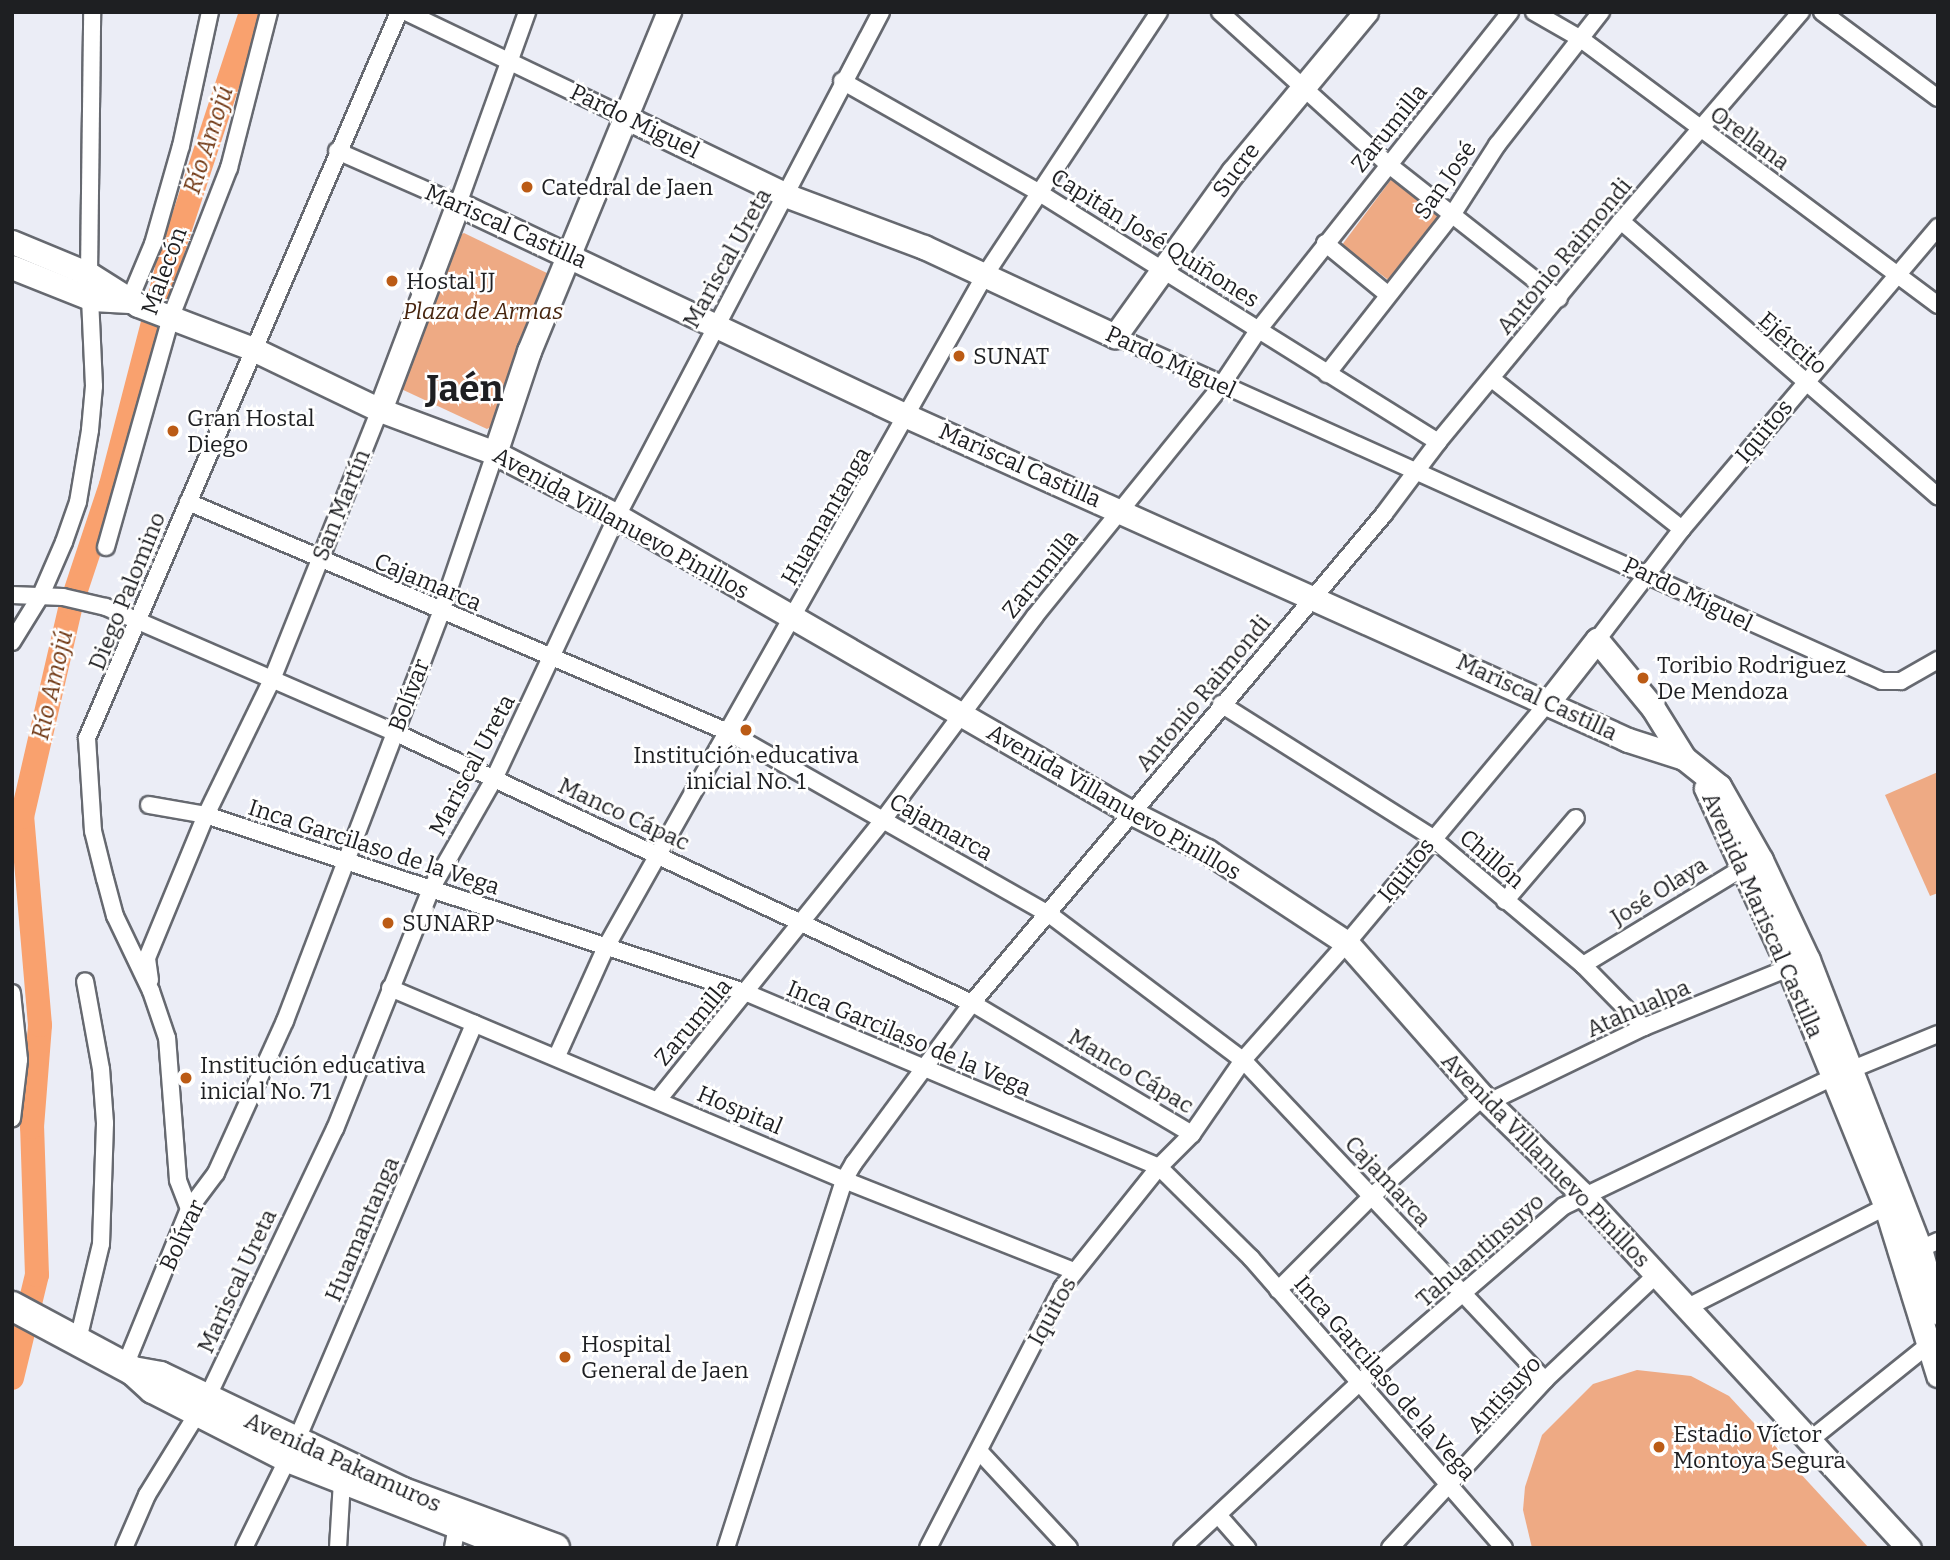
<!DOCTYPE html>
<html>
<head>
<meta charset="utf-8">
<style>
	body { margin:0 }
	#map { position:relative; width:1950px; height:1560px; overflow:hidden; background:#ebedf6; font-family:Bitter,serif }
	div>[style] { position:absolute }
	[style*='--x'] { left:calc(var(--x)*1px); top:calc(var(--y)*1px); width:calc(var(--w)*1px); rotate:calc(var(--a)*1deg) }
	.green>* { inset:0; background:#eeaa84; transform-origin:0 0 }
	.river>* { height:24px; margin:-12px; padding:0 12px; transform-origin:12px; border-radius:12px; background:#f9a16e }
	.roads { filter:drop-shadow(2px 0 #666970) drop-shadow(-2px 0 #666970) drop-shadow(0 2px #666970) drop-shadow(0 -2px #666970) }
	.street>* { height:16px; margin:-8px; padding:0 8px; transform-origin:8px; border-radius:8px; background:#fff }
	.secondary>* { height:23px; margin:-11.5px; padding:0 11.5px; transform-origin:11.5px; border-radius:11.5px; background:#fff }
	.highway>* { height:28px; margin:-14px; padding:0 14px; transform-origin:14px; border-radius:14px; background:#fff }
	.dots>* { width:19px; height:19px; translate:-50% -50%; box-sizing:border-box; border:4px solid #fff; border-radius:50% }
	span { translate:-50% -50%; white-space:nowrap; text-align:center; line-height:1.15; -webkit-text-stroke:5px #fff; paint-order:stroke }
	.street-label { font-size:23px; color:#1e1f22 }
	.poi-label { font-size:23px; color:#1e1f22 }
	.left { translate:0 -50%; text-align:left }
	.park-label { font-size:23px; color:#482610; font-style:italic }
	.water-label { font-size:24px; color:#703712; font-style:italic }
	.town-label { font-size:37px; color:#1e1f22; font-weight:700 }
	.frame { position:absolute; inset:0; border:14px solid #1e1f22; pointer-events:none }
</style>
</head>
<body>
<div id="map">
	<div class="green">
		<i style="left:1393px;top:177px;width:62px;height:85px;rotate:37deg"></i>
		<i style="clip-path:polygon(464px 233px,549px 274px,493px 426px,487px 429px,399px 388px,456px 237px)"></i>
		<i style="clip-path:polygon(1938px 772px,1938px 893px,1930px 896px,1885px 795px)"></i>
		<i style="clip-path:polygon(1637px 1370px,1691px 1376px,1729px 1396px,1869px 1548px,1532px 1548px,1523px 1510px,1525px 1487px,1542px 1435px,1593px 1384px)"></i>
	</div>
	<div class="river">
		<i style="--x:12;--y:1378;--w:106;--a:-76.4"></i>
		<i style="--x:37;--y:1275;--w:148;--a:-91.9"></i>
		<i style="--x:32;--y:1127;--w:102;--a:-85.5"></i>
		<i style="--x:40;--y:1025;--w:209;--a:-94.9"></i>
		<i style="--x:22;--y:817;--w:218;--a:-77"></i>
		<i style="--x:71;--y:605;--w:126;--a:-71.6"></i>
		<i style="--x:111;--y:485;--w:224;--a:-75.5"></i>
		<i style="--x:167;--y:268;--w:269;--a:-71.8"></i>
	</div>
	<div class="roads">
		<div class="street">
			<i style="--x:406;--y:12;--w:245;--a:25.6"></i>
			<i style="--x:1220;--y:12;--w:228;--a:42.2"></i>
			<i style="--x:1389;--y:165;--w:216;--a:38.2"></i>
			<i style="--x:1534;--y:12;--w:54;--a:29.9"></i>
			<i style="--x:1581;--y:39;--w:445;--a:36.7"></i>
			<i style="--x:1822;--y:12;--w:144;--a:36.6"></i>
			<i style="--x:842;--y:81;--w:225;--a:29.5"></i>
			<i style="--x:1038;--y:192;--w:472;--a:32"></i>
			<i style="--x:337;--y:151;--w:132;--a:23.7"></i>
			<i style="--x:458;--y:204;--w:204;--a:-70.2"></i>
			<i style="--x:1621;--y:221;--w:420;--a:41"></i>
			<i style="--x:1325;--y:243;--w:80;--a:39.4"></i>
			<i style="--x:129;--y:301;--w:62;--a:-67.2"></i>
			<i style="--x:153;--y:244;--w:102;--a:-74.1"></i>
			<i style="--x:181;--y:146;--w:137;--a:-77.8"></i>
			<i style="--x:1115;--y:336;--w:841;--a:24.22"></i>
			<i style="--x:1882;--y:681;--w:19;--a:0"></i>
			<i style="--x:1901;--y:681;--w:43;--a:-29.6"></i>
			<i style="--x:1327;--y:374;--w:206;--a:-51.9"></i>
			<i style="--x:1454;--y:212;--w:80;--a:-57.3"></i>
			<i style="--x:1497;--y:145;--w:169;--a:-52"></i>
			<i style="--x:1492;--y:379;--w:242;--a:38.3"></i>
			<i style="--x:188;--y:502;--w:587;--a:23.07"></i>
			<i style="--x:728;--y:732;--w:369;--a:29.6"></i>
			<i style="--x:1049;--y:914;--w:243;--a:37"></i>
			<i style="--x:1243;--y:1060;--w:440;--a:46.7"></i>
			<i style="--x:106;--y:547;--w:242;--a:-74.2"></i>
			<i style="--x:172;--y:314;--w:157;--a:-68.7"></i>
			<i style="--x:229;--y:168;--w:161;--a:-75.6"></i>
			<i style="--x:12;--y:595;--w:51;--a:2.2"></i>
			<i style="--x:63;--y:597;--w:44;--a:13.1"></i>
			<i style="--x:106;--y:607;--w:314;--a:23.5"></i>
			<i style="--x:394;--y:732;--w:638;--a:25.12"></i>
			<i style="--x:972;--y:1003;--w:256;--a:30.8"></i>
			<i style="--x:1597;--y:640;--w:140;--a:-52.6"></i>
			<i style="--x:1682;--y:529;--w:396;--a:-49.7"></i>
			<i style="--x:12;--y:642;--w:55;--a:-58.3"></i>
			<i style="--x:41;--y:595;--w:58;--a:-66.5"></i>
			<i style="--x:64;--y:542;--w:42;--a:-70.7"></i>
			<i style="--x:78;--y:502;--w:73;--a:-80.5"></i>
			<i style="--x:90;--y:430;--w:44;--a:-84.8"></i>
			<i style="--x:94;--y:386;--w:112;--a:-92.6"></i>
			<i style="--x:89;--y:274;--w:262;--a:-89.3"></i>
			<i style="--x:1221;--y:704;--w:249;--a:32.3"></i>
			<i style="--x:1431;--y:837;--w:199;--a:40.1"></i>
			<i style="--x:1583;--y:965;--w:87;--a:45.5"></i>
			<i style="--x:149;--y:805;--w:58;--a:10"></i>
			<i style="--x:206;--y:815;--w:570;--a:18.21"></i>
			<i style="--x:747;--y:993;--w:447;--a:22.9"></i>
			<i style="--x:1159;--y:1167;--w:129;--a:44.7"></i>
			<i style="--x:1251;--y:1258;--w:385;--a:48.9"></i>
			<i style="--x:1505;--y:901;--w:109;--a:-49.5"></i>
			<i style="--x:1583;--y:965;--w:197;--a:-31.3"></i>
			<i style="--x:150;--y:980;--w:22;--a:-98"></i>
			<i style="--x:147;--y:958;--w:155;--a:-67.6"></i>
			<i style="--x:206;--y:815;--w:148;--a:-64"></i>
			<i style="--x:271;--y:682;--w:293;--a:-68.2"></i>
			<i style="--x:390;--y:988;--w:493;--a:22.9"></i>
			<i style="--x:844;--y:1180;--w:247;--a:21.6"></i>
			<i style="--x:12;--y:993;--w:67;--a:84"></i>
			<i style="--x:19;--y:1060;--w:59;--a:96.8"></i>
			<i style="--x:557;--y:1056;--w:120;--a:-65.8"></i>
			<i style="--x:606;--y:947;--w:772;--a:-60.58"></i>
			<i style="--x:985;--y:275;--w:315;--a:-56.5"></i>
			<i style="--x:658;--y:1100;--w:359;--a:-51.2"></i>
			<i style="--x:883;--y:820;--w:254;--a:-53.3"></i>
			<i style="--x:1035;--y:616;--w:296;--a:-51"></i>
			<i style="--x:1221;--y:386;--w:69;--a:-56.3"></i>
			<i style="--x:1259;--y:329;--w:404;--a:-51.6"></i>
			<i style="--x:1489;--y:1102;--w:172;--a:-25.8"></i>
			<i style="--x:1644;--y:1027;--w:164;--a:-22.2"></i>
			<i style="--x:189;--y:1209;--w:31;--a:-111"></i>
			<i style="--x:178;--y:1180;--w:142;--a:-94.4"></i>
			<i style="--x:167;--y:1038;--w:50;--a:-108.8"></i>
			<i style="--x:151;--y:991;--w:83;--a:-115.6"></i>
			<i style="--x:115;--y:916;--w:38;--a:-105"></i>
			<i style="--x:105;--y:879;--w:49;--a:-104"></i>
			<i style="--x:93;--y:831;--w:93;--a:-93.7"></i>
			<i style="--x:87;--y:738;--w:790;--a:-66.74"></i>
			<i style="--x:1911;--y:1253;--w:30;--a:-24"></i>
			<i style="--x:1278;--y:1290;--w:133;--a:-45"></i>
			<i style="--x:1372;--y:1196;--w:149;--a:-41.7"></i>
			<i style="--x:1688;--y:1307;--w:232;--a:-26.9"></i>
			<i style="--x:78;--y:1340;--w:99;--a:-76.5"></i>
			<i style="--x:101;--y:1244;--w:121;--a:-88.1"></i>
			<i style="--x:105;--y:1123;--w:54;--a:-94.2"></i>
			<i style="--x:101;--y:1069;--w:89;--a:-100.3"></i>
			<i style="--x:125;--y:1366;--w:170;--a:-67.8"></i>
			<i style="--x:189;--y:1209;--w:45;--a:-53.1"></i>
			<i style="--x:216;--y:1173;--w:167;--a:-65.6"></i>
			<i style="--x:285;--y:1021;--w:438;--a:-69.1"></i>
			<i style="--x:441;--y:612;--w:168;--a:-71.2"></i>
			<i style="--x:1810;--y:1440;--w:151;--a:-38.8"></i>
			<i style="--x:1928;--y:1345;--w:11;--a:27"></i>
			<i style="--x:979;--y:1451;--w:132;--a:47.1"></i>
			<i style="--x:1219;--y:1516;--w:43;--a:48.8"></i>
			<i style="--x:124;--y:1548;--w:58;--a:-66.5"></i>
			<i style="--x:147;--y:1495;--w:114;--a:-58.3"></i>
			<i style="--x:207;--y:1398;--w:298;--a:-64.6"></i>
			<i style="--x:335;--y:1129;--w:258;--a:-68.2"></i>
			<i style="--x:431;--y:889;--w:127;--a:-60.2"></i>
			<i style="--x:494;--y:779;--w:290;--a:-64.9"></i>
			<i style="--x:617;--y:516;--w:569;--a:-62.35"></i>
			<i style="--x:244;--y:1548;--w:116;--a:-63.9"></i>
			<i style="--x:295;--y:1444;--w:457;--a:-66.9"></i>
			<i style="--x:338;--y:1548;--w:67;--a:-86.6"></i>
			<i style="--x:453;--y:1548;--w:22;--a:-80"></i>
			<i style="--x:726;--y:1548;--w:386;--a:-72.2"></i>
			<i style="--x:844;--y:1180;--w:20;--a:-60"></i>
			<i style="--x:854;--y:1163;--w:199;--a:-53.6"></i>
			<i style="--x:972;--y:1003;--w:639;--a:-49.88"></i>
			<i style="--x:1384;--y:514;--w:90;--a:-53.1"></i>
			<i style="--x:1438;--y:442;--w:287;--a:-50.4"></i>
			<i style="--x:1621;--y:221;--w:276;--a:-49.3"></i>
			<i style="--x:928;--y:1548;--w:292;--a:-62.7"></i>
			<i style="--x:1062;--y:1288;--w:155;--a:-51.3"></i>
			<i style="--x:1159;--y:1167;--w:47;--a:-45"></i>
			<i style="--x:1192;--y:1134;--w:90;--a:-55.4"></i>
			<i style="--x:1243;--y:1060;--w:157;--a:-48.4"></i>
			<i style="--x:1347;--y:943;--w:315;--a:-50.1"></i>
			<i style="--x:1182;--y:1548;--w:245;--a:-43"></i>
			<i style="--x:1361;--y:1381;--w:268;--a:-40.8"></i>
			<i style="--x:1564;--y:1206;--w:298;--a:-25.6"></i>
			<i style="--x:1833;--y:1077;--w:113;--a:-22.3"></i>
			<i style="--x:1390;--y:1548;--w:229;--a:-47.3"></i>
			<i style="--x:1545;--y:1380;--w:153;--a:-43.4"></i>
		</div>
		<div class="secondary">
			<i style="--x:627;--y:118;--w:179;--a:25.8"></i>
			<i style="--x:788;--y:196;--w:145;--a:20.6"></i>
			<i style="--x:924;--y:247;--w:211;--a:25"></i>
			<i style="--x:1115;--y:336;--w:202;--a:-54.3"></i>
			<i style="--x:1233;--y:172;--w:208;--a:-50.3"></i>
			<i style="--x:12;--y:242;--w:83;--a:22.6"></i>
			<i style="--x:89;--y:274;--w:58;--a:32.3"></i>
			<i style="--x:138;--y:305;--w:123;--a:20.9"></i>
			<i style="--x:253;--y:349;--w:141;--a:25.7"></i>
			<i style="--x:380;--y:410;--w:123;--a:20.5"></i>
			<i style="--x:495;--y:453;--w:137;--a:27.3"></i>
			<i style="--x:617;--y:516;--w:595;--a:29.97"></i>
			<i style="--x:1132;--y:813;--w:84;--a:26.9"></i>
			<i style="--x:1207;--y:851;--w:168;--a:33.3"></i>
			<i style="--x:1347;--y:943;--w:205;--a:48.6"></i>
			<i style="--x:1483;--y:1097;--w:139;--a:44.4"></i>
			<i style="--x:1582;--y:1194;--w:482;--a:47.3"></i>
			<i style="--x:12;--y:267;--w:86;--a:21.8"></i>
			<i style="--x:92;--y:299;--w:37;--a:3"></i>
			<i style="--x:380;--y:410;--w:220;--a:-69.3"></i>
			<i style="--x:458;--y:204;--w:499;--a:25.3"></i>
			<i style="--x:909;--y:417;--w:788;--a:24.19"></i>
			<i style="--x:1628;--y:740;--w:59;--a:17.8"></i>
			<i style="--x:1684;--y:758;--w:45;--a:38.7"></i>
			<i style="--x:1719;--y:786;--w:85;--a:60.4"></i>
			<i style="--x:1761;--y:860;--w:110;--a:64.8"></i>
			<i style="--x:1808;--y:960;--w:310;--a:68.8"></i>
			<i style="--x:1920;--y:1249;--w:66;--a:74.3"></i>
			<i style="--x:495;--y:453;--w:108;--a:-71.6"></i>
			<i style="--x:529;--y:351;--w:367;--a:-67.6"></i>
			<i style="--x:1549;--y:701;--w:78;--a:-51.8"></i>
			<i style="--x:1597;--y:640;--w:88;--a:50.5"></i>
			<i style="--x:1653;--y:708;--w:59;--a:58.2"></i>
			<i style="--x:1706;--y:788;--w:198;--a:65.2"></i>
			<i style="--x:1789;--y:968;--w:258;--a:67.9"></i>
			<i style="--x:1886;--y:1207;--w:176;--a:72.8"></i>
		</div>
		<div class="highway">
			<i style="--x:12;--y:1306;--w:137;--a:28.2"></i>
			<i style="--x:518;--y:1548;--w:247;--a:-158.6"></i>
			<i style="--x:288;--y:1458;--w:152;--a:-152.9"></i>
			<i style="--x:153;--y:1389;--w:27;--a:-138"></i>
			<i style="--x:133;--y:1371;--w:27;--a:10"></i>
			<i style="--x:160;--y:1376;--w:269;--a:25.5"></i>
			<i style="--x:403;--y:1492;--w:162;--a:20.2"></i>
		</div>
	</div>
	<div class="dots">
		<i style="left:527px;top:187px;background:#bb5b15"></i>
		<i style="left:392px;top:281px;background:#bb5b15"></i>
		<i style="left:959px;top:356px;background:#bb5b15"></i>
		<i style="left:173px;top:431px;background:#bb5b15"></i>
		<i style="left:1643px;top:678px;background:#bb5b15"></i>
		<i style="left:746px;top:730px;background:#bb5b15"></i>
		<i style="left:388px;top:923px;background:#bb5b15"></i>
		<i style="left:186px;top:1078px;background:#bb5b15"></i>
		<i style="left:565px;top:1357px;background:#bb5b15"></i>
		<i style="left:1659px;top:1447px;background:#bb5b15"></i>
	</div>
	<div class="street-label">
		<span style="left:635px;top:121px;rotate:26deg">Pardo Miguel</span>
		<span style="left:1389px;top:128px;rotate:-51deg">Zarumilla</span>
		<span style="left:1750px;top:138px;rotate:36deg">Orellana</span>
		<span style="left:1236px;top:170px;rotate:-53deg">Sucre</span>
		<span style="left:1445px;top:180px;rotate:-55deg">San José</span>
		<span style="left:506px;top:226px;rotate:24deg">Mariscal Castilla</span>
		<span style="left:1155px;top:238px;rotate:32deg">Capitán José Quiñones</span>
		<span style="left:1564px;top:256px;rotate:-50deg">Antonio Raimondi</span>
		<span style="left:727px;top:258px;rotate:-61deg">Mariscal Ureta</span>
		<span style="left:164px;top:271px;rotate:-70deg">Malecón</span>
		<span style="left:1793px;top:343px;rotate:41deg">Ejército</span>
		<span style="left:1171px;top:362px;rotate:25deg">Pardo Miguel</span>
		<span style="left:1764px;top:431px;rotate:-50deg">Iquitos</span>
		<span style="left:1020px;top:465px;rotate:24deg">Mariscal Castilla</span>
		<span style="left:341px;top:505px;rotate:-68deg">San Martín</span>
		<span style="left:826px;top:516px;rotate:-60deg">Huamantanga</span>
		<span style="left:621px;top:523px;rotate:29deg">Avenida Villanuevo Pinillos</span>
		<span style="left:1040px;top:574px;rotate:-51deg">Zarumilla</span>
		<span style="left:428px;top:582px;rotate:23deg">Cajamarca</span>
		<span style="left:127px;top:591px;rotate:-68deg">Diego Palomino</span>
		<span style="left:1688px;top:594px;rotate:26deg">Pardo Miguel</span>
		<span style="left:1203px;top:693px;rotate:-50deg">Antonio Raimondi</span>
		<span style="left:409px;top:695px;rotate:-69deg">Bolívar</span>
		<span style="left:1537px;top:697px;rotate:25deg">Mariscal Castilla</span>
		<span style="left:472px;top:765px;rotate:-62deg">Mariscal Ureta</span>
		<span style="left:1114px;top:802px;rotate:30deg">Avenida Villanuevo Pinillos</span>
		<span style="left:624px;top:814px;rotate:25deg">Manco Cápac</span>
		<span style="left:941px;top:827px;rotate:29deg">Cajamarca</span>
		<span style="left:374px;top:847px;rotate:18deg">Inca Garcilaso de la Vega</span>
		<span style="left:1492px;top:859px;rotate:41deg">Chillón</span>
		<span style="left:1406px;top:870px;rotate:-51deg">Iquitos</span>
		<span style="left:1659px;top:891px;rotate:-32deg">José Olaya</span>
		<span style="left:1763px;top:915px;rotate:66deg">Avenida Mariscal Castilla</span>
		<span style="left:1638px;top:1008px;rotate:-24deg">Atahualpa</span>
		<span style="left:693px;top:1022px;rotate:-50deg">Zarumilla</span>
		<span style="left:909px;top:1038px;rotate:23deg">Inca Garcilaso de la Vega</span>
		<span style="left:1131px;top:1071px;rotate:31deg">Manco Cápac</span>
		<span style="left:740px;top:1110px;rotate:23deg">Hospital</span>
		<span style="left:1546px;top:1160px;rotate:46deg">Avenida Villanuevo Pinillos</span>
		<span style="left:1388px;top:1181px;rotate:47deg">Cajamarca</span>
		<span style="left:362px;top:1229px;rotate:-67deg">Huamantanga</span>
		<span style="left:182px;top:1235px;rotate:-65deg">Bolívar</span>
		<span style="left:1480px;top:1250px;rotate:-41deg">Tahuantinsuyo</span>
		<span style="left:237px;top:1281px;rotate:-65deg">Mariscal Ureta</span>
		<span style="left:1052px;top:1311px;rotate:-61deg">Iquitos</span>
		<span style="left:1385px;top:1378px;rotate:49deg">Inca Garcilaso de la Vega</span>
		<span style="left:1504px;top:1394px;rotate:-47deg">Antisuyo</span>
		<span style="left:343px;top:1462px;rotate:24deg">Avenida Pakamuros</span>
	</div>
	<div class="poi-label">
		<span class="left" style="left:541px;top:187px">Catedral de Jaen</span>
		<span class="left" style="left:406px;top:281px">Hostal JJ</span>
		<span class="left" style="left:973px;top:356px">SUNAT</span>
		<span class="left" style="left:187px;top:431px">Gran Hostal<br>Diego</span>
		<span class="left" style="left:1657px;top:678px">Toribio Rodriguez<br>De Mendoza</span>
		<span style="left:746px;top:768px">Institución educativa<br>inicial No. 1</span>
		<span class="left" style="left:402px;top:923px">SUNARP</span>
		<span class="left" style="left:200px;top:1078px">Institución educativa<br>inicial No. 71</span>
		<span class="left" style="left:581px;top:1357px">Hospital<br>General de Jaen</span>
		<span class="left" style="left:1673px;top:1447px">Estadio Víctor<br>Montoya Segura</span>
	</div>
	<div class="park-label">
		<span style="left:483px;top:311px">Plaza de Armas</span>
	</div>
	<div class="water-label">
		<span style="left:209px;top:140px;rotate:-72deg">Río Amojú</span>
		<span style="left:53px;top:685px;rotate:-77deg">Río Amojú</span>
	</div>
	<div class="town-label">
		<span style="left:465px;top:389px">Jaén</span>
	</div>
	<div class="frame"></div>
</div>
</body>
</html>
